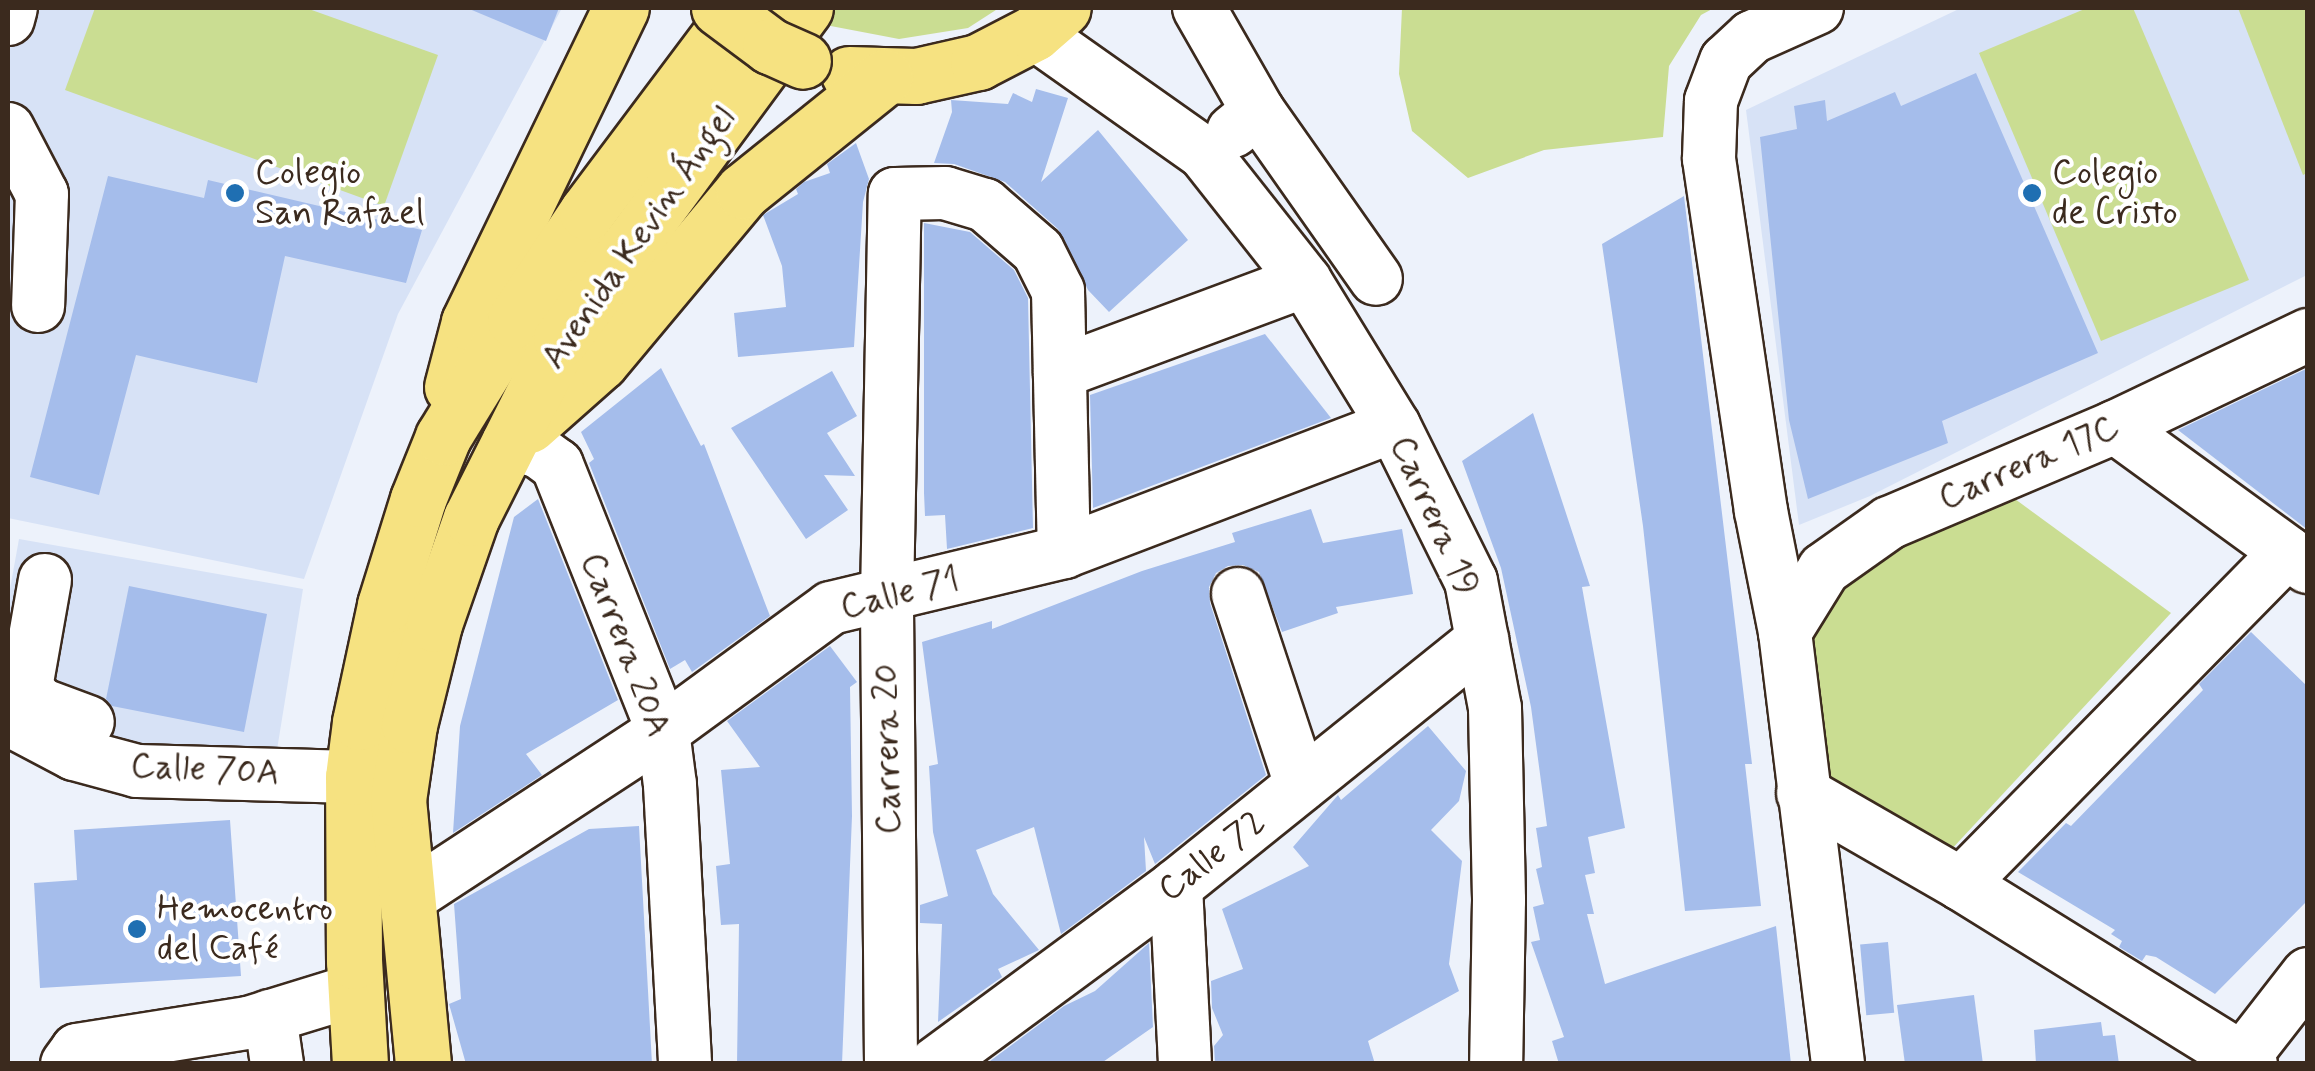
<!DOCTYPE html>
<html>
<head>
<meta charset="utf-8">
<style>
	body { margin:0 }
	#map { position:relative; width:2315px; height:1071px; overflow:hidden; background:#edf2fb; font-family:Mynerve,sans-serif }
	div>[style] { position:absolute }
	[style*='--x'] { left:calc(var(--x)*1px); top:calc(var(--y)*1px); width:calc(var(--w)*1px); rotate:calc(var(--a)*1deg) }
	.built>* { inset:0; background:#d7e2f6 }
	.green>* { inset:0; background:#cadd92 }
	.building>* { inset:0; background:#a5bdeb; transform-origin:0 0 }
	.roads { filter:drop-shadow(2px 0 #3b2a1e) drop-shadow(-2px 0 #3b2a1e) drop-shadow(0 2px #3b2a1e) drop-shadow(0 -2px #3b2a1e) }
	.minor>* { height:52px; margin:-26px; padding:0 26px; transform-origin:26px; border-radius:26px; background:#fff }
	.major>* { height:55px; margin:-27.5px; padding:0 27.5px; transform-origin:27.5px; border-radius:27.5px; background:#f6e281 }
	.bridges { filter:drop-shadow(2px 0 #3b2a1e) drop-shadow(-2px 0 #3b2a1e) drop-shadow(0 2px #3b2a1e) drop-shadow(0 -2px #3b2a1e) }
	.major-bridge>* { height:55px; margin:-27.5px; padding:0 27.5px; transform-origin:27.5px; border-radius:27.5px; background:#f6e281 }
	.dots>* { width:28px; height:28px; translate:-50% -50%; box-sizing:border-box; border:5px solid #fff; border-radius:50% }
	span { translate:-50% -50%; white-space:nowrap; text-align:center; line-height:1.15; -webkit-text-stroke:8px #fff; paint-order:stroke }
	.poi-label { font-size:35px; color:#3b2a1e }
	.left { translate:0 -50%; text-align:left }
	.street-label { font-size:35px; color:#3b2a1e }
	.frame { position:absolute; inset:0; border:10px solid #3b2a1e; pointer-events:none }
</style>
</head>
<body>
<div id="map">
	<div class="built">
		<i style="clip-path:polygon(8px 8px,562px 8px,398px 314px,304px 579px,8px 518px)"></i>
		<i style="clip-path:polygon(1961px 8px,2307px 8px,2307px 275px,1870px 496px,1799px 525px,1746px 110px)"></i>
		<i style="clip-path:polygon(19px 539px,303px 589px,276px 756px,122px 748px,8px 697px,8px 600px)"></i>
	</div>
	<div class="green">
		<i style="clip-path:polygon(95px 8px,306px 8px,438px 55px,384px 206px,65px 90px)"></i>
		<i style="clip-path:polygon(827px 8px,999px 8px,968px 28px,899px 39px,815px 23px)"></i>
		<i style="clip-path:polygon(1402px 8px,1714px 8px,1701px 15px,1669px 66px,1663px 137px,1544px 150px,1468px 178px,1412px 131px,1399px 74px)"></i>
		<i style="clip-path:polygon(2087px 8px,2133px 8px,2249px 280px,2101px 341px,1979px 53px)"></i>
		<i style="clip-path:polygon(2238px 8px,2307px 8px,2307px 173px,2303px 175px)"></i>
		<i style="clip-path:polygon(2004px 491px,2171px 613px,1949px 852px,1828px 779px,1808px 633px,1840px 576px)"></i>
	</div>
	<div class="building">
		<i style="clip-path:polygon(467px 8px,559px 8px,546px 41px)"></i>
		<i style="clip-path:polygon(1976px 73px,2098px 353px,1942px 421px,1948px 443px,1808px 499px,1789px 420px,1760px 137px,1797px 129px,1794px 106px,1825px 100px,1827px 121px,1895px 92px,1901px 106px)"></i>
		<i style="clip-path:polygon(1036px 89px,1068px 98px,1041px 182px,1098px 130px,1188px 240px,1109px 312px,1088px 290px,1058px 229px,1005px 182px,954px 164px,934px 163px,952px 112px,951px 100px,1008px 104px,1013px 93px,1032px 102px)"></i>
		<i style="clip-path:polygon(856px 143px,869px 179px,863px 202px,854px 347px,738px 357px,734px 313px,786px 307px,782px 266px,763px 215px,798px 194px,796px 189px,804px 182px,830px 173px,827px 164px)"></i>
		<i style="clip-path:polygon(108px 176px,204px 198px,208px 180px,422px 230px,406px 283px,285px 256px,257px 383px,136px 355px,99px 495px,30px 477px)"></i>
		<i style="clip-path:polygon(1684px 196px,1752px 764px,1745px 764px,1761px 906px,1685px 911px,1643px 526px,1602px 244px)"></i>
		<i style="clip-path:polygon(924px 223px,970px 232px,1014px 270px,1028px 298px,1033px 528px,947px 549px,945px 515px,925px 516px,924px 493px)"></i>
		<i style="clip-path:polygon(1265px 334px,1331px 418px,1093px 508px,1090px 395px)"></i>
		<i style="clip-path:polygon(661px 368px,701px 446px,704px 444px,770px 616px,692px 672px,685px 660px,670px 669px,589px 463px,594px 459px,581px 432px)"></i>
		<i style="clip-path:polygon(2308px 368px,2308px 530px,2178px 430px)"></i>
		<i style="clip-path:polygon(832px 371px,857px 416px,827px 433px,855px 476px,824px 475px,848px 510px,806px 539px,731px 428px)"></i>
		<i style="clip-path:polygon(1533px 413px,1590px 586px,1582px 587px,1625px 828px,1588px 837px,1595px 873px,1585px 875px,1594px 914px,1587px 914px,1605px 984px,1776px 926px,1791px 1064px,1559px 1064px,1552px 1041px,1564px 1037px,1531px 942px,1540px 940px,1533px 907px,1544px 904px,1536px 869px,1542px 867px,1536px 828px,1547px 826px,1531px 707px,1501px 568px,1462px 461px)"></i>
		<i style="clip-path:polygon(538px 499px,618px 700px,526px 754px,542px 775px,453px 833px,460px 726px,514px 517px)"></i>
		<i style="clip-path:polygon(1311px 509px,1323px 543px,1402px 529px,1413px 594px,1336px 607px,1338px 613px,1282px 632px,1259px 572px,1243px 565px,1228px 566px,1216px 573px,1209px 587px,1210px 603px,1266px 775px,1155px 864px,1144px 837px,1146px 871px,1061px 934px,1034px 827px,976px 850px,993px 894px,1039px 950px,998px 969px,1002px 977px,938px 1022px,942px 924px,920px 923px,920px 905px,948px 896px,933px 832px,929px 766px,938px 764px,922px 642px,992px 621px,992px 629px,1142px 571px,1235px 542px,1232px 533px)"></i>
		<i style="clip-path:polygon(129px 586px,267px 614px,244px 732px,112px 706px,106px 699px)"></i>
		<i style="clip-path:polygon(2251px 632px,2308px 687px,2308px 900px,2215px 994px,2156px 957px,2146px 955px,2142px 961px,2119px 947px,2122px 941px,2111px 934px,2115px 930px,2018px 872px,2066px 823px,2071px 826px,2203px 690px,2199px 684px)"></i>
		<i style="clip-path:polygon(830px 646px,857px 682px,850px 687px,852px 816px,842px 1064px,737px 1064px,739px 924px,721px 925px,716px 866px,730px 864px,721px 770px,760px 767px,727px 721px)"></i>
		<i style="clip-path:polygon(1428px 726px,1466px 771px,1459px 801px,1431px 830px,1462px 861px,1449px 964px,1459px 991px,1368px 1041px,1375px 1064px,1215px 1064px,1214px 1046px,1223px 1035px,1212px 1008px,1211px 981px,1243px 969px,1222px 909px,1309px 866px,1293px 847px,1312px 825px,1338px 795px,1341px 800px)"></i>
		<i style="clip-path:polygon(230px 820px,241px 976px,40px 988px,34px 883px,77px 880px,74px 830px)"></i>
		<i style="clip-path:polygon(639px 826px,652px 1064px,466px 1064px,449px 1004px,461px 999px,454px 904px,589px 829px)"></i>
		<i style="left:1888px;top:942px;width:71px;height:28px;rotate:85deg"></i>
		<i style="clip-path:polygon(1149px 943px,1153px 1027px,1100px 1064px,986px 1064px,1064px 1006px,1095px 991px)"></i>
		<i style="clip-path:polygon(1974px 995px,1983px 1064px,1905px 1064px,1897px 1005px)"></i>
		<i style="clip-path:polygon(2101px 1022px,2103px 1036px,2115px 1035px,2119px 1064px,2036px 1064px,2034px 1030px)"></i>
	</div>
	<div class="roads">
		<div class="minor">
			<i style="--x:1199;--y:8;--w:119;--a:60.2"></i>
			<i style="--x:1258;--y:111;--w:32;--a:141"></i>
			<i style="--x:1817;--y:8;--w:71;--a:156"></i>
			<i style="--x:1752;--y:37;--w:35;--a:137"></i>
			<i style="--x:1726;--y:61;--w:43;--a:110.6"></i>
			<i style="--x:1711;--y:101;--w:58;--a:92"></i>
			<i style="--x:1709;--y:159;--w:356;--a:81.6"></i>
			<i style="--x:1761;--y:511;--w:123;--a:78.8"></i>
			<i style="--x:1785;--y:632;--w:435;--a:83"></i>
			<i style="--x:8;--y:19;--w:11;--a:-75"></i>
			<i style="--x:1034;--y:33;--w:208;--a:35.2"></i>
			<i style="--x:1204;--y:153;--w:163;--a:51.7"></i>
			<i style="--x:1305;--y:281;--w:170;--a:58.5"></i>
			<i style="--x:1394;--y:426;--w:173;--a:63.6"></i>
			<i style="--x:1471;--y:581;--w:129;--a:79.3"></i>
			<i style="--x:1495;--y:708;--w:192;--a:88.8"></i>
			<i style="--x:1499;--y:900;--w:164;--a:91"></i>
			<i style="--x:1258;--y:111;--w:205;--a:54.9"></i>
			<i style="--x:8;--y:129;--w:73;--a:62.4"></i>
			<i style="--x:42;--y:194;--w:112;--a:92"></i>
			<i style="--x:1060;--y:372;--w:261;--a:-20.4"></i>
			<i style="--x:2115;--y:427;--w:238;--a:36"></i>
			<i style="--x:508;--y:443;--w:32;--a:16"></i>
			<i style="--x:539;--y:452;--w:22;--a:36"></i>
			<i style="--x:557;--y:465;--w:286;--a:68.3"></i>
			<i style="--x:663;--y:731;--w:54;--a:82.6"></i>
			<i style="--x:670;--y:785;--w:279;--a:86.9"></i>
			<i style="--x:45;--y:580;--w:110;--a:100"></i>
			<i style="--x:26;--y:688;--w:21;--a:49"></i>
			<i style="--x:40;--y:704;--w:51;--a:20.6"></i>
			<i style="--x:1238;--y:594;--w:201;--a:71.7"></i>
			<i style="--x:1785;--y:632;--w:74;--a:-58.2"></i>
			<i style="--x:1824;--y:569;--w:80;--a:-35.3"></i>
			<i style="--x:1889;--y:523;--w:246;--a:-23"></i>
			<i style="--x:2115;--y:427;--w:214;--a:-25.5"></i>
			<i style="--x:8;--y:719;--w:75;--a:27.9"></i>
			<i style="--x:74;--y:754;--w:65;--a:15.1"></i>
			<i style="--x:137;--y:771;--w:216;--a:1.6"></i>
			<i style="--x:1803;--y:793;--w:182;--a:29.9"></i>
			<i style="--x:1961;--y:884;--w:341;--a:31.8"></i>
			<i style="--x:1961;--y:884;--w:465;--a:-45.5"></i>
			<i style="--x:1176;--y:886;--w:178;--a:87.1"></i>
			<i style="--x:408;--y:898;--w:305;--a:-33.2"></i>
			<i style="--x:663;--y:731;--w:208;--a:-36.2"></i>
			<i style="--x:831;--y:608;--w:240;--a:-13.5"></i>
			<i style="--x:1064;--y:552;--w:353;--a:-20.9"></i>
			<i style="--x:270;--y:1016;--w:49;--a:81.7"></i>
			<i style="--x:67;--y:1064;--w:17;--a:-54"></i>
			<i style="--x:77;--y:1050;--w:173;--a:-9"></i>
			<i style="--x:248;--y:1023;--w:112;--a:-17.1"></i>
			<i style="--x:891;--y:1064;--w:467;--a:-90.5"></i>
			<i style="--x:887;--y:597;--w:403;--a:-88.9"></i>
			<i style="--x:895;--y:194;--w:50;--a:-1.1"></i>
			<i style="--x:945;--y:193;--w:42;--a:16.7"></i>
			<i style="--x:985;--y:205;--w:70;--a:41"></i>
			<i style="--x:1038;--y:251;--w:45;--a:63.4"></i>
			<i style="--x:1058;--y:291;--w:261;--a:88.7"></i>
			<i style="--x:935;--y:1064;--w:300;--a:-36.4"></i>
			<i style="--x:1176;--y:886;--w:393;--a:-38.8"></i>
			<i style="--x:2238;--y:1064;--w:114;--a:-52.1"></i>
		</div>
		<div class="major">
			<i style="--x:849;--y:74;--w:67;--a:1.7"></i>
			<i style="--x:916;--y:76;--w:64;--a:-12.7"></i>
			<i style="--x:978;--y:62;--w:63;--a:-27.4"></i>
			<i style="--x:1034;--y:33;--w:38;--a:-41"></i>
			<i style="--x:452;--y:387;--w:67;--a:-75.3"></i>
			<i style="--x:469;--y:322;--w:349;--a:-64.2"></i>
			<i style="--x:529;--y:425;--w:95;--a:-41.6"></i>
			<i style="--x:600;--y:362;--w:223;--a:-50.1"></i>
			<i style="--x:743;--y:191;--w:182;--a:-38.8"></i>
			<i style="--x:360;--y:1064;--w:103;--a:-93.3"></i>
			<i style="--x:354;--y:961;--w:184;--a:-90.3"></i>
			<i style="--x:353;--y:777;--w:55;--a:-82.7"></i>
			<i style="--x:360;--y:722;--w:120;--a:-77.9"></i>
			<i style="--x:385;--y:605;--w:111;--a:-72.7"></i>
			<i style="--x:418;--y:499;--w:67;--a:-68"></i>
			<i style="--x:443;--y:437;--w:137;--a:-58.4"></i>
			<i style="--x:515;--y:320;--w:130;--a:-56.3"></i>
			<i style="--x:587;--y:212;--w:255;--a:-53.1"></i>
			<i style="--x:423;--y:1064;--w:265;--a:-95.4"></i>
			<i style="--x:398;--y:800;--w:76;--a:-81.7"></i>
			<i style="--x:409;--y:725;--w:104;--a:-76.1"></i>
			<i style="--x:434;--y:624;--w:112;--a:-70.8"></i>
			<i style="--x:471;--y:518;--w:200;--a:-63.3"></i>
			<i style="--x:561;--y:339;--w:411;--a:-53.6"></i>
		</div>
	</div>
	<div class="bridges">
		<div class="major-bridge">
			<i style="--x:719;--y:8;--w:64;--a:36.7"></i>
			<i style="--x:770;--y:46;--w:36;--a:24"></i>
		</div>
	</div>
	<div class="dots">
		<i style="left:235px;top:193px;background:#1f6fb2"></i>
		<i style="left:2032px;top:193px;background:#1f6fb2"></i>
		<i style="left:137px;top:929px;background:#1f6fb2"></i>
	</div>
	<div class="poi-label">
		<span class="left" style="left:255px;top:193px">Colegio<br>San Rafael</span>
		<span class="left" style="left:2052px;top:193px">Colegio<br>de Cristo</span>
		<span class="left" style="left:157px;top:929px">Hemocentro<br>del Café</span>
	</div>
	<div class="street-label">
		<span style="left:639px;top:238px;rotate:-55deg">Avenida Kevin Ángel</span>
		<span style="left:2029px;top:463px;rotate:-23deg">Carrera 17C</span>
		<span style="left:1434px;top:516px;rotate:66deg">Carrera 19</span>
		<span style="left:900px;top:594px;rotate:-14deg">Calle 71</span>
		<span style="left:625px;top:645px;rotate:69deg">Carrera 20A</span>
		<span style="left:888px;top:749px;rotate:-91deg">Carrera 20</span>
		<span style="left:205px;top:770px;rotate:3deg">Calle 70A</span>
		<span style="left:1212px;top:856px;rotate:-38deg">Calle 72</span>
	</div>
	<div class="frame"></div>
</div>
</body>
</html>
